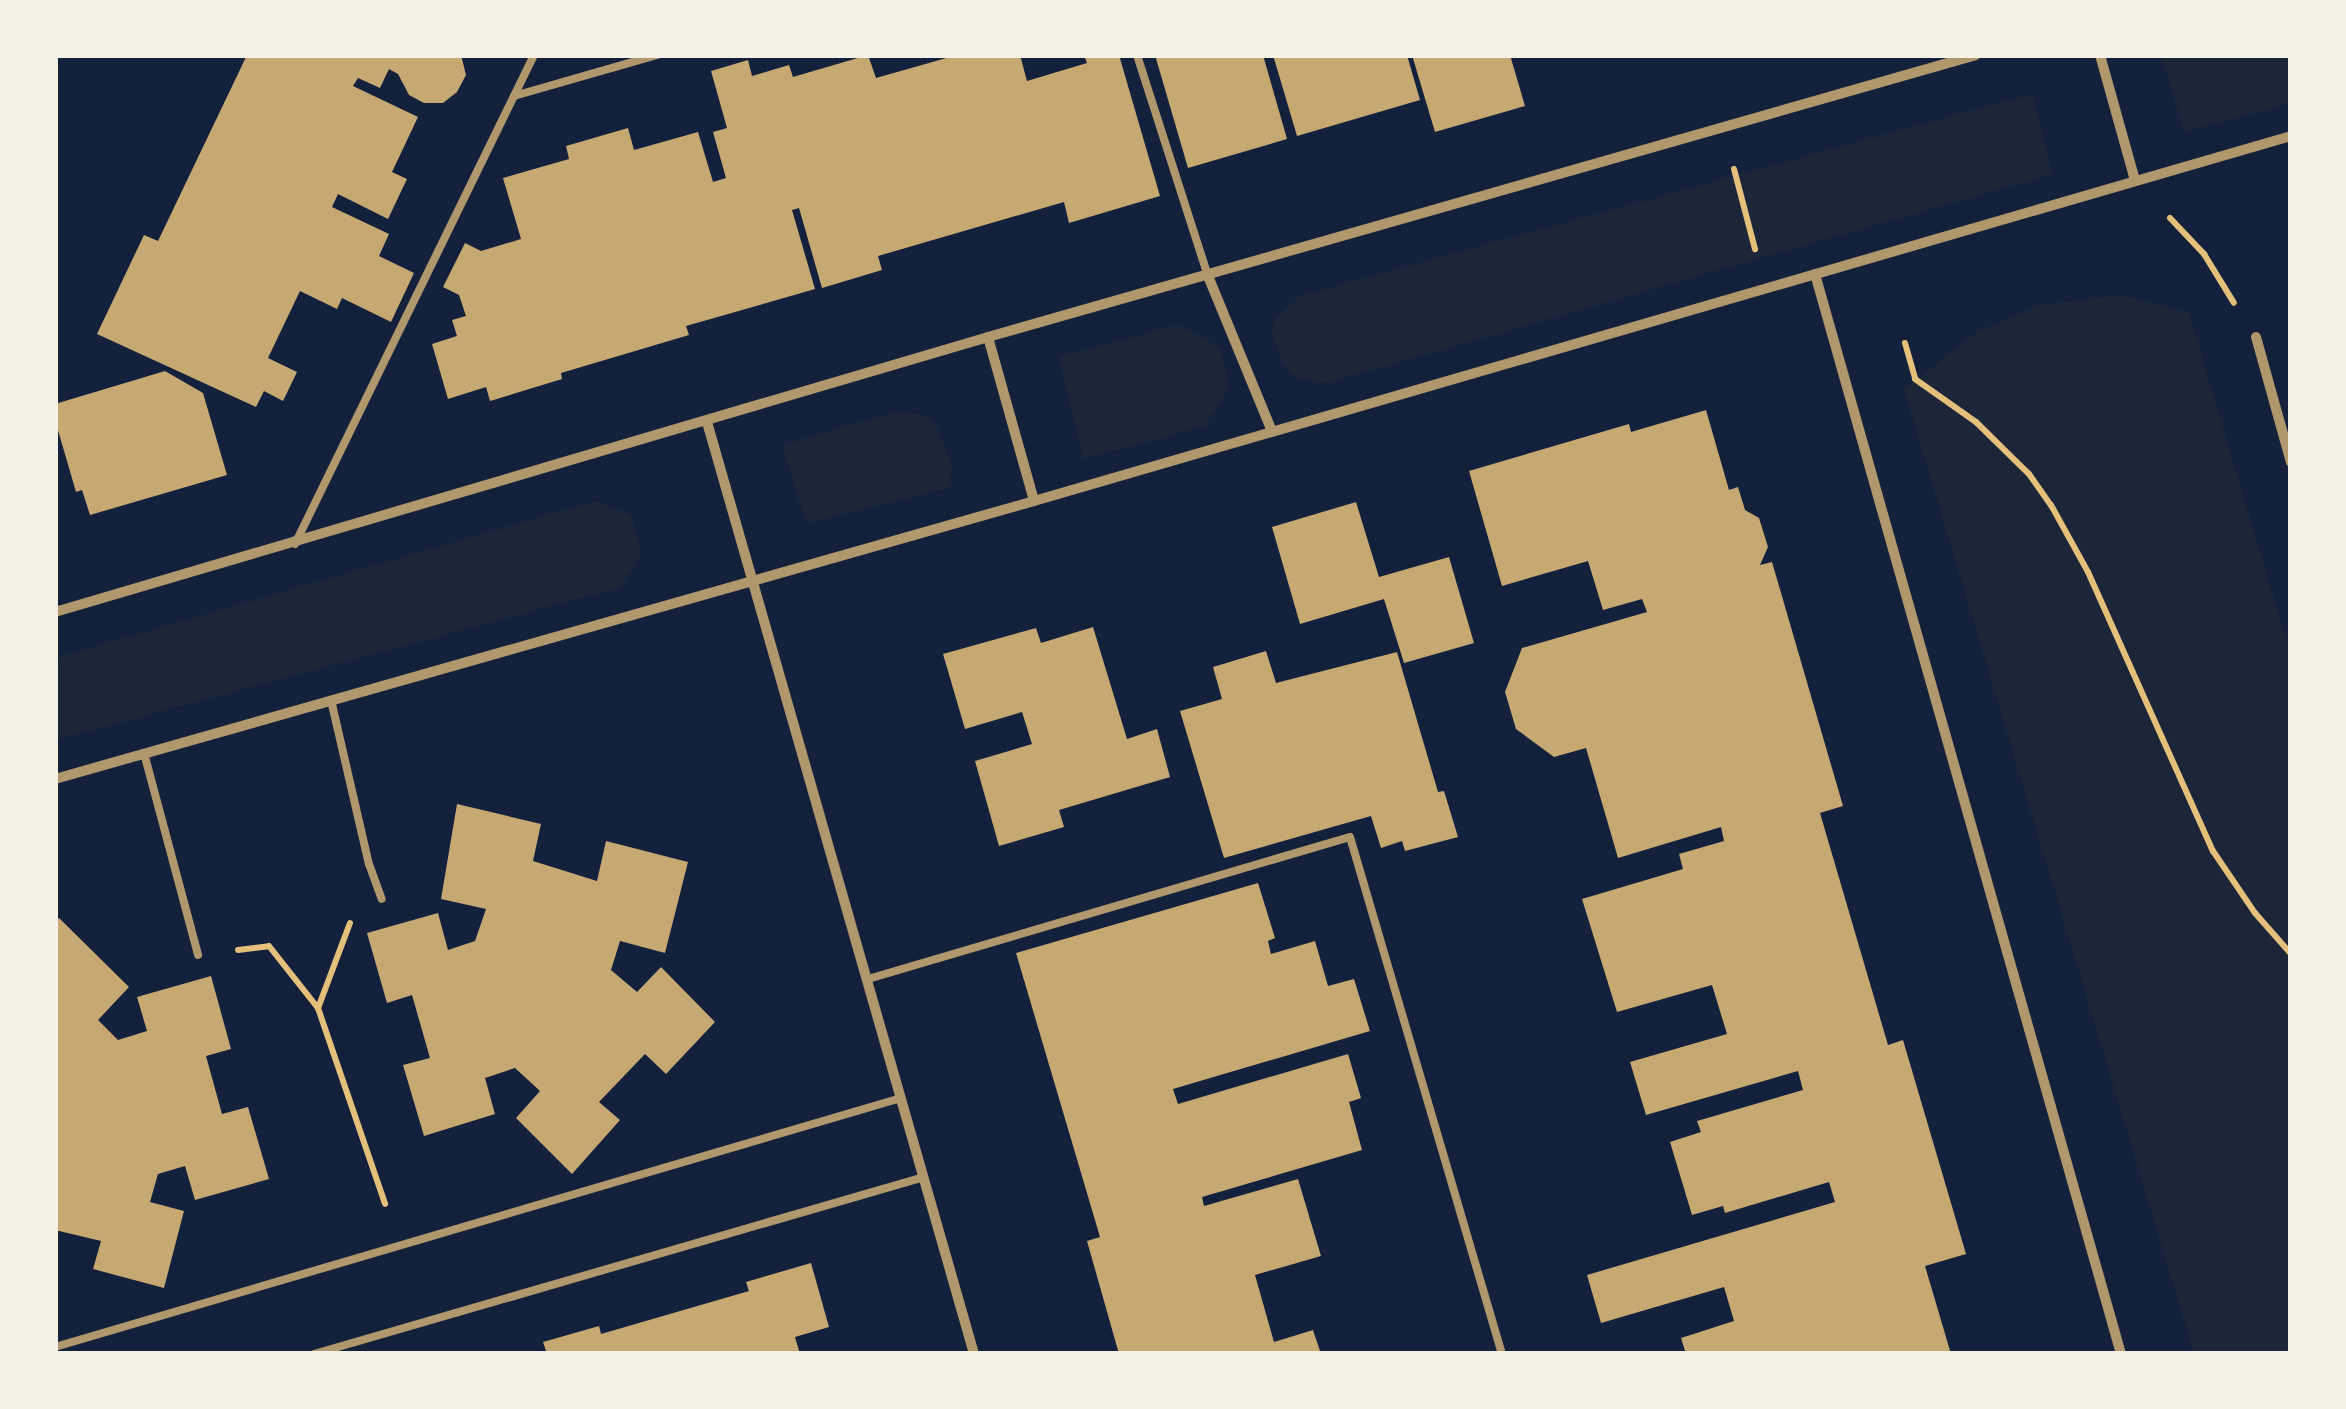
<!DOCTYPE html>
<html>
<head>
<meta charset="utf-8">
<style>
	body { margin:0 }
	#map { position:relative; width:2346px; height:1409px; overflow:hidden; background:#14213d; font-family:Jost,sans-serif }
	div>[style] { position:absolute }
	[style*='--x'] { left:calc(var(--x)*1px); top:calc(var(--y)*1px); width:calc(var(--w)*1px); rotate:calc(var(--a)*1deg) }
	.green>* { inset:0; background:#1d2539 }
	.building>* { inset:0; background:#c6a872 }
	.path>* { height:6px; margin:-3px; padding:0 3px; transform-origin:3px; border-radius:3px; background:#e5c07b }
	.service>* { height:8px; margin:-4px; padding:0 4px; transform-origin:4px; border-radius:4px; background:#b1986c }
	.minor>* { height:10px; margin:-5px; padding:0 5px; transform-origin:5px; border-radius:5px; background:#b1986c }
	span { translate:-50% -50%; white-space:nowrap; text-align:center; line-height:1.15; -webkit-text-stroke:8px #f6f1e7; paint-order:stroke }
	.frame { position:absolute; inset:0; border:58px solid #f6f1e7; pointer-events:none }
</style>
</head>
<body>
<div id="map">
	<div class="green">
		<i style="clip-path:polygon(2161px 55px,2291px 55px,2291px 103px,2184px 132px)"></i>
		<i style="clip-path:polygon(2028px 95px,2034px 98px,2052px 174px,1326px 383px,1297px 379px,1282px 363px,1272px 333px,1274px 320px,1300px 296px)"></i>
		<i style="clip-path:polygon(2121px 295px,2189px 313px,2291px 656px,2291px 1354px,2194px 1354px,1904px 390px,1978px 331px,2041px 305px)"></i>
		<i style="clip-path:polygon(1177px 325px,1220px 347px,1230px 386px,1205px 426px,1083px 459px,1059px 357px)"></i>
		<i style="clip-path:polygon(899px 411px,927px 416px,937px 427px,953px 469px,948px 488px,806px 523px,782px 445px)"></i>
		<i style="clip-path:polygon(596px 501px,631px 515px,642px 553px,621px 587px,55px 740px,55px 658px)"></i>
	</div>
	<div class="building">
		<i style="clip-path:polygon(247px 55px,461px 55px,466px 75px,457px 92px,443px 103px,424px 103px,409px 95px,398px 74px,389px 69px,380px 88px,358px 78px,353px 86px,418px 117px,392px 172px,407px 179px,388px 219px,338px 194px,332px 207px,389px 234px,379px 256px,414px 273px,391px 322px,342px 298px,337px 309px,300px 291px,268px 358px,297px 372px,283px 401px,264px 391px,256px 407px,97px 334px,144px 235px,158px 241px)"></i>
		<i style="clip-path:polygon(868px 55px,876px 78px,957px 55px,1020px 55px,1027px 81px,1087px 63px,1084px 55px,1119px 55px,1160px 196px,1069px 223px,1064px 202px,878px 256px,882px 270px,822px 288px,799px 208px,792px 210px,815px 289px,686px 326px,689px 335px,561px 373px,562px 379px,490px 401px,486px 387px,448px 399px,432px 344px,457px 336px,452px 320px,466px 316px,459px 295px,443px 287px,465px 243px,481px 251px,521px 239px,503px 178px,569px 159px,566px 146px,628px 128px,634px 150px,698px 132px,713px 182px,726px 178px,713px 132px,727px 128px,711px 71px,748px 60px,752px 76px,789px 65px,793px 77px)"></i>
		<i style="clip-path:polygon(1155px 55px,1263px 55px,1287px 139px,1188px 168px)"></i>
		<i style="clip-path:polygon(1273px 55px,1407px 55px,1420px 100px,1297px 136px)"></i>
		<i style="clip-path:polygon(1412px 55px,1510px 55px,1525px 106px,1435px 132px)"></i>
		<i style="clip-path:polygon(165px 371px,203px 393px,227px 475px,90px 515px,82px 490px,76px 492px,55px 420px,55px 404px)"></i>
		<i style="clip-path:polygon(1706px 410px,1729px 490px,1738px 487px,1745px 510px,1759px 518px,1768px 547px,1760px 565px,1772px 562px,1843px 806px,1820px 813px,1888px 1045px,1903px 1040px,1966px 1254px,1925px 1266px,1951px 1354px,1686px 1354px,1681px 1338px,1734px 1321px,1724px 1287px,1601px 1323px,1587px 1275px,1835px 1202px,1829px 1182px,1725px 1213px,1723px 1206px,1692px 1215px,1670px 1142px,1701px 1132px,1697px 1121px,1803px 1090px,1798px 1071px,1646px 1115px,1630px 1062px,1727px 1034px,1712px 985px,1617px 1012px,1582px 899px,1683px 869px,1679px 854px,1724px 841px,1721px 827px,1618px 858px,1586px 748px,1554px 757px,1516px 729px,1505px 692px,1522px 648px,1647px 612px,1642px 599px,1603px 610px,1588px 561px,1502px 586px,1469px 471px,1629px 424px,1631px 432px)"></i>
		<i style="clip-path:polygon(1356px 502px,1379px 577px,1449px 557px,1474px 643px,1404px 663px,1384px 599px,1300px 624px,1272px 527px)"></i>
		<i style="clip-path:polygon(1093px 627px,1127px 739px,1157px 729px,1170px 777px,1059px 810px,1064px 827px,999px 846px,975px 761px,1032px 744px,1022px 712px,965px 729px,943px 654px,1036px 628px,1041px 643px)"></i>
		<i style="clip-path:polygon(1266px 651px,1276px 683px,1397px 652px,1438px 792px,1444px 791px,1458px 837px,1405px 851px,1402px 841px,1381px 848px,1371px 816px,1224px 858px,1180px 711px,1222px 699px,1213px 667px)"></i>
		<i style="clip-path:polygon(457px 804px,541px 824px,533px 861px,597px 881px,606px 841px,688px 862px,665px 953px,620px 941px,611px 970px,637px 992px,661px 967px,715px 1022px,666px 1074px,645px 1054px,599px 1102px,620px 1120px,572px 1174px,516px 1118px,540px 1091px,515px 1068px,485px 1078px,495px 1114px,424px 1136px,403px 1065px,430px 1058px,412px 995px,387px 1003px,367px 933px,438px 913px,448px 950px,475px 941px,486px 909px,441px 899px)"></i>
		<i style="clip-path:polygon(1258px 883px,1275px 938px,1268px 941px,1271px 954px,1315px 941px,1328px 986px,1354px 979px,1370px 1031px,1173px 1089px,1178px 1104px,1348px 1054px,1361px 1098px,1349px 1102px,1362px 1150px,1202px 1197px,1204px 1206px,1298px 1179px,1321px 1256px,1255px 1275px,1274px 1342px,1313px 1330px,1321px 1354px,1119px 1354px,1087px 1241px,1100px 1237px,1016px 953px)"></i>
		<i style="clip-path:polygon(59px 918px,129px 987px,98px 1020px,118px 1040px,147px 1031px,137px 997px,211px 976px,231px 1049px,206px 1056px,222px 1114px,248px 1107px,269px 1179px,195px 1200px,185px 1166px,158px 1174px,150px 1202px,184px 1211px,164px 1288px,93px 1269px,101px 1241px,55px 1230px,55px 922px)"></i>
		<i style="clip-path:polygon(811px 1263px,829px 1327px,795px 1337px,800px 1354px,547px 1354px,543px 1342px,599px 1326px,601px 1334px,749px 1291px,746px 1282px)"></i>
	</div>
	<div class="path">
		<i style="--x:1734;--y:169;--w:83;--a:75.3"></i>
		<i style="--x:2170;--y:218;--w:50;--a:46.6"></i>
		<i style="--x:2204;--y:254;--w:57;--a:58.5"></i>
		<i style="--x:1905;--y:343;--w:37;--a:74"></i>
		<i style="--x:1915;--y:379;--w:75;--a:35.2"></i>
		<i style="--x:1976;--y:422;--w:74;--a:44.5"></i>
		<i style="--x:2029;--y:474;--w:38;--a:55"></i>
		<i style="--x:2051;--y:505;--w:77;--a:61.1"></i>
		<i style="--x:2088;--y:572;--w:306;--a:65.9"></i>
		<i style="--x:2213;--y:851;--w:75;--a:55.9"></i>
		<i style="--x:2255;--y:913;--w:55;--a:48.7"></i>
		<i style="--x:350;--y:923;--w:91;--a:110.6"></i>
		<i style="--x:318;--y:1008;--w:207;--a:71.1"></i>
		<i style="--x:238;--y:950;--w:31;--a:-7"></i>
		<i style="--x:269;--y:946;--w:79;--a:51.7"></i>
	</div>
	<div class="service">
		<i style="--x:1137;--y:55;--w:232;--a:72.2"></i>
		<i style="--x:514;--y:96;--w:149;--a:-16"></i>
		<i style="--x:295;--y:544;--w:544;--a:-63.95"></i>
		<i style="--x:331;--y:700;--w:168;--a:77"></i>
		<i style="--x:369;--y:864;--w:37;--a:70"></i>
		<i style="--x:144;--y:753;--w:209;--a:75"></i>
		<i style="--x:868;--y:979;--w:502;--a:-16.42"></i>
		<i style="--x:1350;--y:837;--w:539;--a:73.62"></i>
		<i style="--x:55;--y:1347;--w:882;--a:-16.4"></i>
		<i style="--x:314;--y:1354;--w:635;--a:-16.18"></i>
	</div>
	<div class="minor">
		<i style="--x:2100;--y:55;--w:130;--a:74.4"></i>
		<i style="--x:1815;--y:274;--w:1123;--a:74.18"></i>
		<i style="--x:1208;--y:276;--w:165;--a:67.6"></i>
		<i style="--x:988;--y:337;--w:170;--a:74.3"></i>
		<i style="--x:2256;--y:337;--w:130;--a:74.4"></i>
		<i style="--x:707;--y:422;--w:969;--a:74.01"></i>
		<i style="--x:55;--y:612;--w:973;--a:-16.42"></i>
		<i style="--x:988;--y:337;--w:1027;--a:-15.93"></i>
		<i style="--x:55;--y:779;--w:1018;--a:-15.85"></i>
		<i style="--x:1034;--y:501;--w:1309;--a:-16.19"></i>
	</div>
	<div class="frame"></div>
</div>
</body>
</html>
